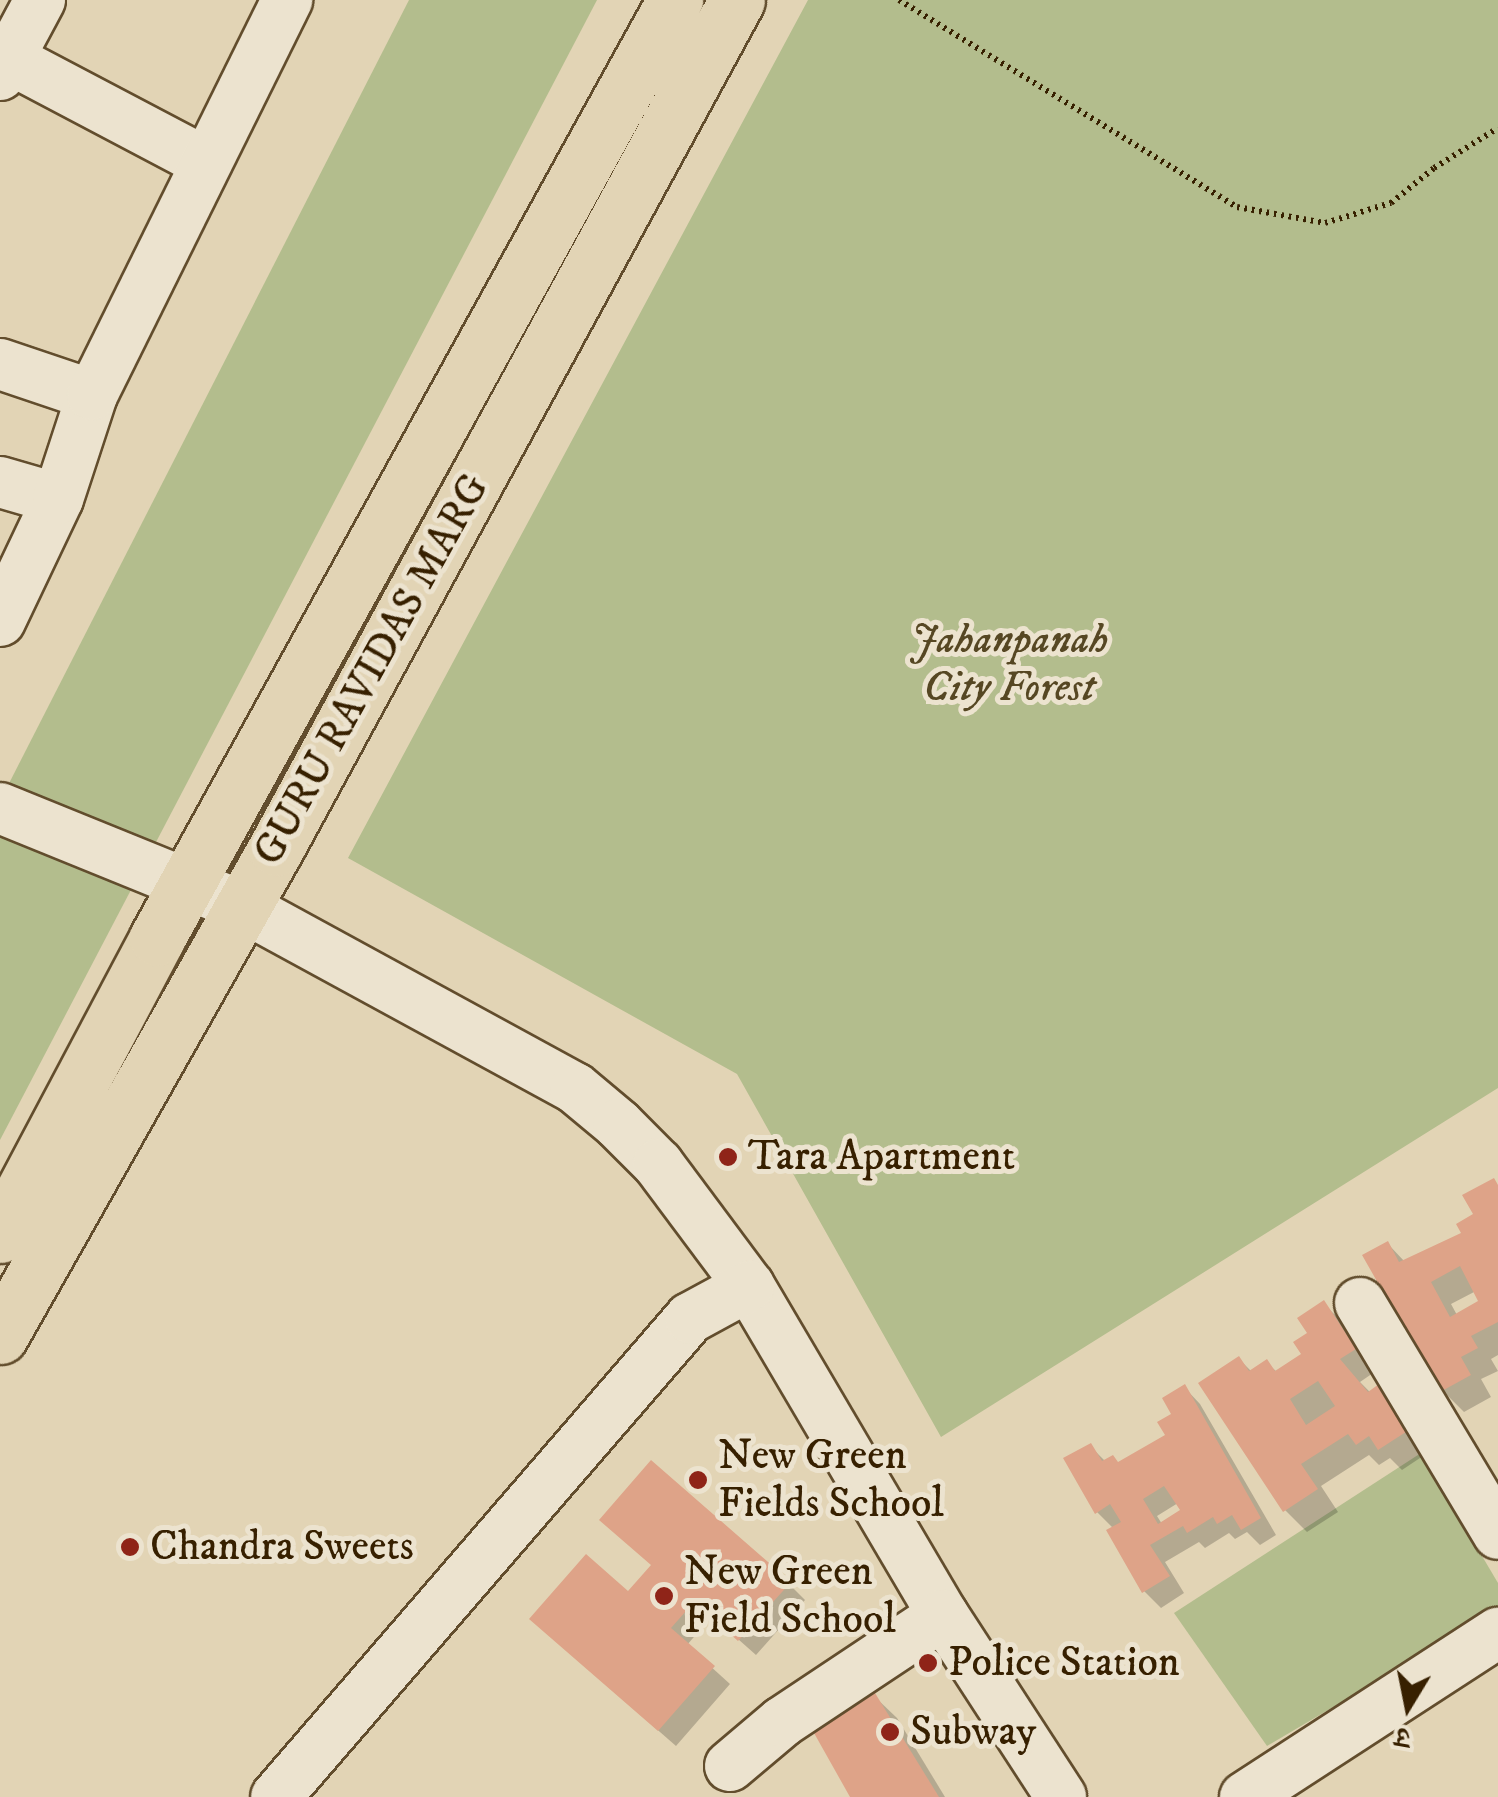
<!DOCTYPE html>
<html>
<head>
<meta charset="utf-8">
<style>
	body { margin:0 }
	#map { position:relative; width:1498px; height:1797px; overflow:hidden; background:#e2d4b5; font-family:"IM FELL DW Pica","Noto Serif Devanagari",serif }
	div>[style] { position:absolute }
	[style*='--x'] { left:calc(var(--x)*1px); top:calc(var(--y)*1px); width:calc(var(--w)*1px); rotate:calc(var(--a)*1deg) }
	.green>* { inset:0; background:#b3bd8d }
	.shadow>* { inset:0; background:#0003 }
	.building>* { inset:0; background:#dea388 }
	.path>* { height:6px; margin-top:-3px; transform-origin:0; background:repeating-linear-gradient(90deg,#372000 0 2.5px,transparent 0 7.5px) }
	.roads { filter:drop-shadow(2px 0 #624d2d) drop-shadow(-2px 0 #624d2d) drop-shadow(0 2px #624d2d) drop-shadow(0 -2px #624d2d) }
	.minor>* { height:50px; margin:-25px; padding:0 25px; transform-origin:25px; border-radius:25px; background:#ece3cf }
	.major>* { height:55px; margin:-27.5px; padding:0 27.5px; transform-origin:27.5px; border-radius:27.5px; background:#e2d4b5 }
	.dots>* { width:28px; height:28px; translate:-50% -50%; box-sizing:border-box; border:5px solid #ece3cf; border-radius:50% }
	span { translate:-50% -50%; white-space:nowrap; text-align:center; line-height:1.15; -webkit-text-stroke:10px #ece3cf; paint-order:stroke }
	.park-label { font-size:42px; color:#564723; font-style:italic }
	.street-label { font-size:42px; color:#372000 }
	.poi-label { font-size:42px; color:#372000 }
	.left { translate:0 -50%; text-align:left }
	.north { position:absolute; left:1358px; top:1657px; width:100px; height:100px; -webkit-text-stroke:8px #ece3cf; paint-order:stroke; rotate:190deg; font-size:28px; font-weight:700; line-height:40px; text-align:center; color:#372000 }
	.north::after { content:''; display:block; margin:auto; width:35px; height:45px; background:#372000; clip-path:polygon(50% 0,100% 100%,50% 72%,0 100%) }
</style>
</head>
<body>
<div id="map">
	<div class="green">
		<i style="clip-path:polygon(409px 0,597px 0,0 1140px,0 801px)"></i>
		<i style="clip-path:polygon(808px 0,1498px 0,1498px 1088px,941px 1437px,737px 1074px,348px 858px)"></i>
		<i style="clip-path:polygon(1421px 1453px,1498px 1583px,1498px 1610px,1267px 1746px,1174px 1613px)"></i>
	</div>
	<div class="shadow">
		<i style="clip-path:polygon(evenodd,1498px 1186px,1498px 1355px,1491px 1359px,1498px 1371px,1481px 1379px,1491px 1397px,1464px 1412px,1442px 1390px,1388px 1244px,1405px 1262px,1464px 1235px,1498px 1186px,1476px 1291px,1482px 1302px,1457px 1315px,1451px 1304px,1476px 1291px)"></i>
		<i style="clip-path:polygon(1324px 1304px,1345px 1325px,1376px 1371px,1360px 1382px,1429px 1452px,1402px 1470px,1390px 1458px,1379px 1465px,1369px 1455px,1321px 1486px,1338px 1512px,1307px 1532px,1285px 1510px,1239px 1359px,1252px 1372px,1267px 1363px,1277px 1372px,1304px 1355px)"></i>
		<i style="clip-path:polygon(evenodd,1184px 1387px,1200px 1404px,1276px 1535px,1260px 1545px,1247px 1532px,1235px 1539px,1229px 1533px,1205px 1548px,1199px 1542px,1165px 1562px,1184px 1593px,1161px 1608px,1144px 1591px,1114px 1529px,1097px 1512px,1090px 1446px,1106px 1462px,1119px 1464px,1168px 1436px,1184px 1387px,1178px 1503px,1183px 1511px,1162px 1524px,1157px 1516px,1178px 1503px)"></i>
		<i style="clip-path:polygon(789px 1584px,805px 1600px,756px 1655px,712px 1616px,687px 1645px,730px 1684px,676px 1746px,549px 1635px,628px 1594px)"></i>
		<i style="clip-path:polygon(875px 1697px,897px 1718px,945px 1797px,853px 1797px)"></i>
	</div>
	<div class="building">
		<i style="clip-path:polygon(evenodd,1494px 1178px,1498px 1185px,1498px 1322px,1471px 1336px,1478px 1348px,1461px 1357px,1471px 1375px,1440px 1392px,1362px 1255px,1388px 1241px,1399px 1262px,1461px 1233px,1456px 1224px,1473px 1214px,1462px 1195px,1494px 1178px,1460px 1266px,1478px 1301px,1450px 1317px,1431px 1282px,1460px 1266px)"></i>
		<i style="clip-path:polygon(evenodd,1324px 1300px,1356px 1349px,1340px 1359px,1368px 1392px,1379px 1384px,1409px 1430px,1378px 1450px,1369px 1436px,1356px 1445px,1348px 1434px,1301px 1464px,1318px 1489px,1283px 1512px,1198px 1383px,1239px 1356px,1249px 1371px,1267px 1359px,1275px 1371px,1301px 1354px,1293px 1342px,1307px 1333px,1297px 1318px,1324px 1300px,1318px 1381px,1335px 1406px,1306px 1425px,1290px 1399px,1318px 1381px)"></i>
		<i style="clip-path:polygon(evenodd,1185px 1384px,1261px 1518px,1241px 1530px,1232px 1515px,1217px 1524px,1213px 1517px,1187px 1533px,1183px 1526px,1150px 1545px,1170px 1576px,1142px 1593px,1106px 1530px,1121px 1522px,1110px 1504px,1095px 1514px,1063px 1458px,1091px 1443px,1102px 1461px,1113px 1455px,1118px 1462px,1165px 1435px,1157px 1422px,1171px 1414px,1162px 1398px,1185px 1384px,1164px 1486px,1180px 1510px,1158px 1524px,1143px 1499px,1164px 1486px)"></i>
		<i style="clip-path:polygon(651px 1460px,791px 1582px,738px 1641px,694px 1602px,671px 1628px,715px 1666px,658px 1731px,529px 1619px,586px 1554px,628px 1591px,651px 1565px,599px 1520px)"></i>
		<i style="clip-path:polygon(875px 1693px,939px 1797px,850px 1797px,814px 1733px)"></i>
	</div>
	<div class="path">
		<i style="--x:899;--y:0;--w:396;--a:31.5"></i>
		<i style="--x:1237;--y:207;--w:89;--a:10.3"></i>
		<i style="--x:1325;--y:223;--w:69;--a:-16.9"></i>
		<i style="--x:1391;--y:203;--w:55;--a:-39.1"></i>
		<i style="--x:1434;--y:168;--w:75;--a:-32"></i>
	</div>
	<div class="roads">
		<div class="minor">
			<i style="--x:0;--y:54;--w:232;--a:27.8"></i>
			<i style="--x:0;--y:75;--w:85;--a:-61.9"></i>
			<i style="--x:0;--y:364;--w:97;--a:18.6"></i>
			<i style="--x:0;--y:482;--w:60;--a:16.3"></i>
			<i style="--x:0;--y:621;--w:135;--a:-64.6"></i>
			<i style="--x:58;--y:499;--w:109;--a:-71.9"></i>
			<i style="--x:92;--y:395;--w:441;--a:-63.7"></i>
			<i style="--x:0;--y:808;--w:260;--a:22.1"></i>
			<i style="--x:241;--y:906;--w:380;--a:28.6"></i>
			<i style="--x:575;--y:1088;--w:56;--a:39.9"></i>
			<i style="--x:618;--y:1124;--w:57;--a:45"></i>
			<i style="--x:658;--y:1164;--w:152;--a:53.3"></i>
			<i style="--x:749;--y:1286;--w:382;--a:59.5"></i>
			<i style="--x:943;--y:1615;--w:217;--a:57"></i>
			<i style="--x:1360;--y:1303;--w:269;--a:59.1"></i>
			<i style="--x:730;--y:1766;--w:68;--a:-40.2"></i>
			<i style="--x:782;--y:1722;--w:193;--a:-33.6"></i>
			<i style="--x:276;--y:1797;--w:633;--a:-49.16"></i>
			<i style="--x:690;--y:1318;--w:67;--a:-28.5"></i>
			<i style="--x:1245;--y:1797;--w:302;--a:-33"></i>
		</div>
		<div class="major">
			<i style="--x:0;--y:1235;--w:336;--a:-62.1"></i>
			<i style="--x:157;--y:938;--w:1072;--a:-61.09"></i>
			<i style="--x:0;--y:1336;--w:561;--a:-60.51"></i>
			<i style="--x:276;--y:848;--w:965;--a:-61.47"></i>
		</div>
	</div>
	<div class="dots">
		<i style="left:728px;top:1157px;background:#8f2418"></i>
		<i style="left:698px;top:1480px;background:#8f2418"></i>
		<i style="left:130px;top:1547px;background:#8f2418"></i>
		<i style="left:664px;top:1596px;background:#8f2418"></i>
		<i style="left:928px;top:1663px;background:#8f2418"></i>
		<i style="left:890px;top:1732px;background:#8f2418"></i>
	</div>
	<div class="park-label">
		<span style="left:1009px;top:664px">Jahanpanah<br>City Forest</span>
	</div>
	<div class="street-label">
		<span style="left:372px;top:670px;rotate:-61deg">GURU RAVIDAS MARG</span>
	</div>
	<div class="poi-label">
		<span class="left" style="left:748px;top:1157px">Tara Apartment</span>
		<span class="left" style="left:718px;top:1480px">New Green<br>Fields School</span>
		<span class="left" style="left:150px;top:1547px">Chandra Sweets</span>
		<span class="left" style="left:684px;top:1596px">New Green<br>Field School</span>
		<span class="left" style="left:948px;top:1663px">Police Station</span>
		<span class="left" style="left:910px;top:1732px">Subway</span>
	</div>
	<div class="north">उ</div>
</div>
</body>
</html>
